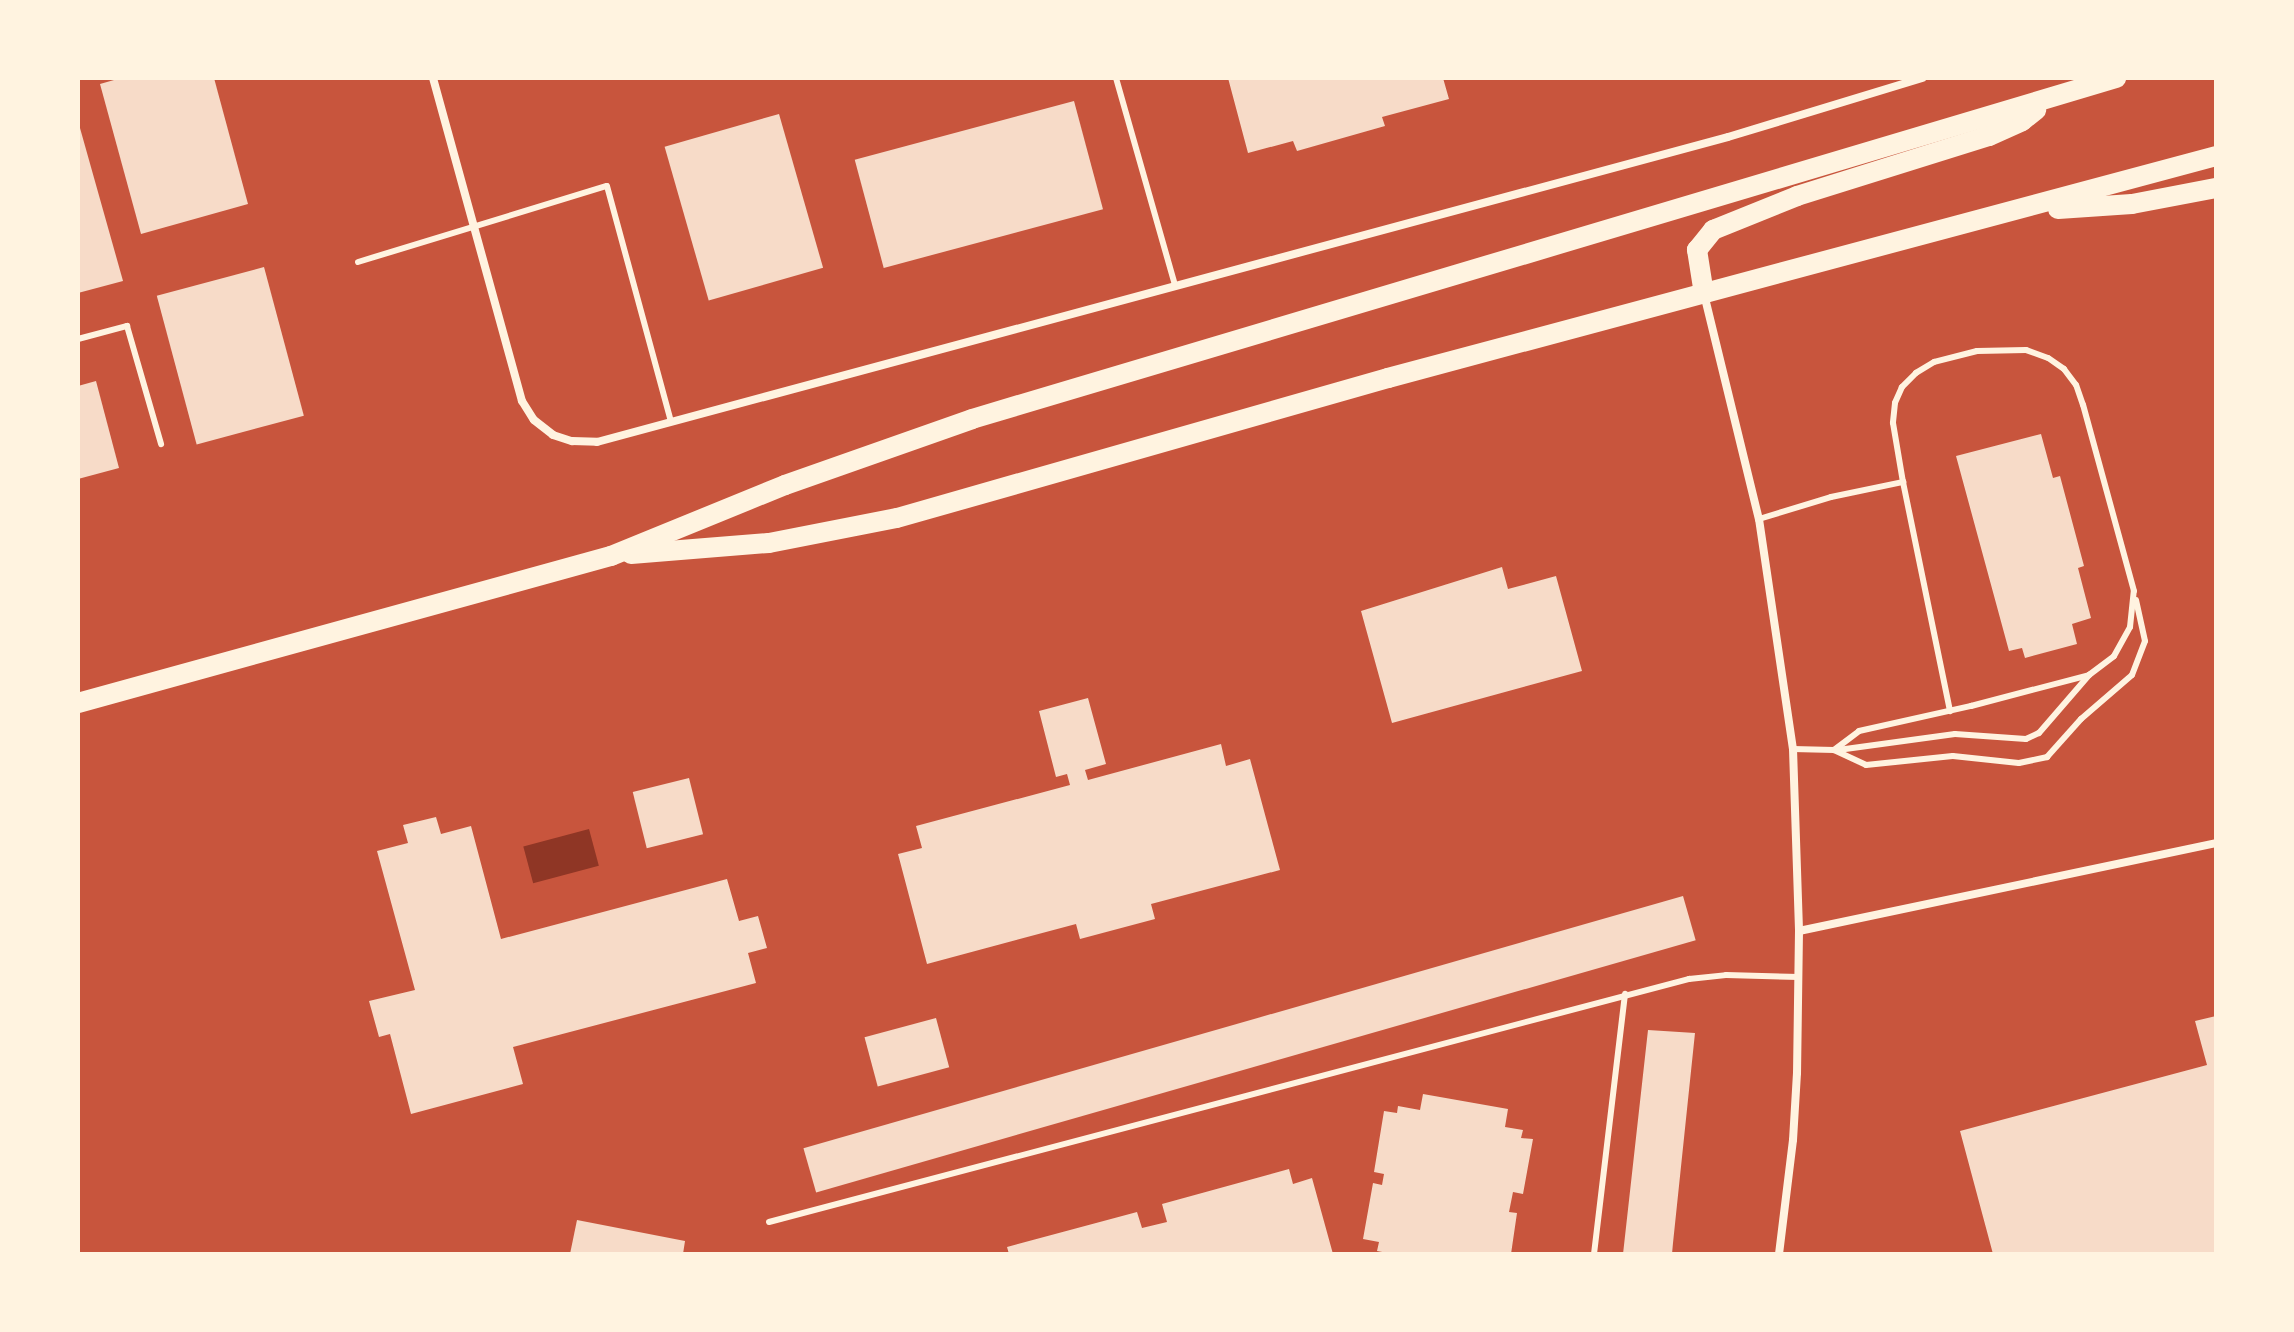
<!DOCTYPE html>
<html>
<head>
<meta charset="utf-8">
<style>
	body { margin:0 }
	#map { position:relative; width:2294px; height:1332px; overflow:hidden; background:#c8553d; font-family:"Zilla Slab",serif }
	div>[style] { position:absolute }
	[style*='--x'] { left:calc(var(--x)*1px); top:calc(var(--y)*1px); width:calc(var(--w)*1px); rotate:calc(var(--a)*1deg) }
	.water>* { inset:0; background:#8f3625; transform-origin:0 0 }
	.building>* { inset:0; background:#f7dbc8; transform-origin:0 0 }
	.service>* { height:6px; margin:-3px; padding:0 3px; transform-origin:3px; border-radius:3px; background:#fff3e0 }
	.minor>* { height:8px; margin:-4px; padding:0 4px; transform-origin:4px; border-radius:4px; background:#fff3e0 }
	.primary>* { height:20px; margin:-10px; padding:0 10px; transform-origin:10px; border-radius:10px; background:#fff3e0 }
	span { translate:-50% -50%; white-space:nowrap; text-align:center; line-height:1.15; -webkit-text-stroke:8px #fff3e0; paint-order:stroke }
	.frame { position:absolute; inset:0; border:80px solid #fff3e0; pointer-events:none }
</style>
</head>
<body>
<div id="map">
	<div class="water">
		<i style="left:589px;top:829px;width:38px;height:68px;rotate:75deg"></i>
	</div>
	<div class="building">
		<i style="clip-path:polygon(121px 78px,214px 78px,248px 204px,141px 234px,100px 84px)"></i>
		<i style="clip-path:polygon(1228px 78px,1443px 78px,1449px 99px,1382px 117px,1385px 126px,1297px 151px,1293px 141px,1248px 153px)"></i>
		<i style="left:1074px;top:101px;width:112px;height:227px;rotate:75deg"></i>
		<i style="left:779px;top:114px;width:160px;height:119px;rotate:74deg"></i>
		<i style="clip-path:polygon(78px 121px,123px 281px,78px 293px)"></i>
		<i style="left:264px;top:267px;width:154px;height:111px;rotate:75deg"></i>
		<i style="clip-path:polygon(96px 381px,119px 468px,78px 479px,78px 386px)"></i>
		<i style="clip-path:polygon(2041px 434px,2053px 478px,2060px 476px,2084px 566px,2078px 568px,2091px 618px,2072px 624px,2077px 644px,2025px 658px,2022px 648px,2009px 651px,1956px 456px)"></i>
		<i style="clip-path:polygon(1502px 567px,1508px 589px,1556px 576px,1582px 671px,1392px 723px,1361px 611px)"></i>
		<i style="clip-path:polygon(1088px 698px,1106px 764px,1085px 770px,1088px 780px,1221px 744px,1226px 766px,1250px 759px,1280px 870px,1151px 904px,1155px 919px,1080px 939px,1076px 924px,927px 964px,898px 854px,922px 848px,916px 826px,1070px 785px,1067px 774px,1056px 777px,1039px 711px)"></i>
		<i style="left:689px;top:778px;width:58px;height:58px;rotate:76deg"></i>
		<i style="clip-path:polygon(436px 817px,441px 834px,471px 826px,501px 939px,727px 879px,739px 921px,758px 916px,767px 948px,748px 953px,756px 983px,513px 1047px,523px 1084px,411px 1114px,390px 1034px,379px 1037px,369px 1001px,415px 990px,377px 851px,408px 843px,403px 825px)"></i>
		<i style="left:1683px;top:896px;width:46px;height:915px;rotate:74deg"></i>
		<i style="clip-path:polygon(2216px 1016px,2216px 1254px,1993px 1254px,1960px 1131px,2207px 1065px,2195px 1021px)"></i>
		<i style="left:936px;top:1018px;width:51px;height:74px;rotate:75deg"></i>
		<i style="clip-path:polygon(1648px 1030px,1695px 1033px,1673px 1243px,1672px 1254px,1623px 1254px)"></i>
		<i style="clip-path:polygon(1423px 1094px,1508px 1109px,1505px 1127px,1523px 1130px,1521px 1138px,1533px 1139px,1523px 1194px,1513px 1192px,1509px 1212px,1517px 1213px,1511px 1254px,1393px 1254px,1377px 1251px,1379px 1242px,1363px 1239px,1373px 1183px,1382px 1185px,1384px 1174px,1374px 1172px,1384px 1111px,1397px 1113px,1398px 1106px,1420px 1110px)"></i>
		<i style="clip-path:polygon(1289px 1169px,1293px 1184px,1312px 1178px,1333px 1254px,1009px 1254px,1007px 1247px,1137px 1212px,1142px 1228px,1167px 1222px,1162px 1204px)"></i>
		<i style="clip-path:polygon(577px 1220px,685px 1241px,683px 1254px,570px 1254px)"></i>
	</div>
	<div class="service">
		<i style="--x:1116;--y:78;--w:215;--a:74.1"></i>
		<i style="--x:358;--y:262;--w:260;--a:-17"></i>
		<i style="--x:607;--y:186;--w:244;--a:74.8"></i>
		<i style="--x:78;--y:339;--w:51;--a:-14.9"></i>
		<i style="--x:127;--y:326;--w:123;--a:73.9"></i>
		<i style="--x:1759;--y:519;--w:75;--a:-17"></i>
		<i style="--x:1831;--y:497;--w:74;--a:-11.8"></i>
		<i style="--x:1903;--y:482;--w:234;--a:78.4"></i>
		<i style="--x:1793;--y:749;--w:41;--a:1.4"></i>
		<i style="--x:1834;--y:750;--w:35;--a:25"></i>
		<i style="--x:1866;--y:765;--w:87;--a:-5.9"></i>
		<i style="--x:1953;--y:756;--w:66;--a:6.1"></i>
		<i style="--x:2019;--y:763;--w:29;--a:-12"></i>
		<i style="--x:2047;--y:757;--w:51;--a:-48.2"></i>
		<i style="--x:2081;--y:719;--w:67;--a:-40.8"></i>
		<i style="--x:2132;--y:675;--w:36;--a:-69"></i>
		<i style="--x:2145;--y:641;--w:42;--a:-102.4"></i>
		<i style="--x:1834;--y:750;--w:31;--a:-37"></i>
		<i style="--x:1859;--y:731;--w:115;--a:-12.6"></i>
		<i style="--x:1971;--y:706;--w:122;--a:-14.7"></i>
		<i style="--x:2089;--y:675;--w:31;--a:-37"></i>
		<i style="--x:2114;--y:656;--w:33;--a:-61"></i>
		<i style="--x:2130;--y:627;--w:36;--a:-84"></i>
		<i style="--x:2134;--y:591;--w:193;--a:-105.3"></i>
		<i style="--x:2083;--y:405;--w:21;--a:-109"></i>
		<i style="--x:2076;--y:385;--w:20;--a:-127"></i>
		<i style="--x:2064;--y:369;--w:19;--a:-145"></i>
		<i style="--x:2048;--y:358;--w:23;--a:-160"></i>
		<i style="--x:2026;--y:350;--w:49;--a:178.8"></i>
		<i style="--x:1977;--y:351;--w:44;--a:165.7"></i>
		<i style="--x:1934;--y:362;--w:21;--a:149"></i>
		<i style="--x:1916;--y:373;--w:20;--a:135"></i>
		<i style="--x:1902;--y:387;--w:17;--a:114"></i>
		<i style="--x:1895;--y:403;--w:20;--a:96"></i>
		<i style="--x:1893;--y:423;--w:60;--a:80.4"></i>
		<i style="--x:1838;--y:750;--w:118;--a:-7.8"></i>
		<i style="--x:1955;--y:734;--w:71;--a:4"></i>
		<i style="--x:2026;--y:739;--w:14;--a:-25"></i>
		<i style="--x:2039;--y:733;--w:77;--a:-49.2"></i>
		<i style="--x:769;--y:1222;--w:952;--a:-14.8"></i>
		<i style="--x:1689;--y:979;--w:37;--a:-6"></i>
		<i style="--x:1726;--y:975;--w:73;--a:1.6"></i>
		<i style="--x:1594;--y:1254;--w:262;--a:-83.2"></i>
	</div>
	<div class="minor">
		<i style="--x:433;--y:78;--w:335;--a:74.6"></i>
		<i style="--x:522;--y:401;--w:22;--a:58"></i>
		<i style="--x:534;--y:420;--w:24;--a:38"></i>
		<i style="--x:553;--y:435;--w:20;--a:18"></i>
		<i style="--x:572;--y:441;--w:25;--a:2"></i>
		<i style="--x:597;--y:442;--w:1171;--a:-15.09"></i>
		<i style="--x:1728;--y:137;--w:203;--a:-16.9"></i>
		<i style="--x:1704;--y:294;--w:232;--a:76.3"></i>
		<i style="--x:1759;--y:519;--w:232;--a:81.6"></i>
		<i style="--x:1793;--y:749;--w:182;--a:88.1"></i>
		<i style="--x:1799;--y:931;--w:142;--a:90.8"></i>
		<i style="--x:1797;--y:1073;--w:67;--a:93.4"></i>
		<i style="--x:1793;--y:1140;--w:115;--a:97"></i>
		<i style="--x:1799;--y:931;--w:426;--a:-11.9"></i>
	</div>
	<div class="primary">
		<i style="--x:2058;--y:209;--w:74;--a:-3.9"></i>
		<i style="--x:2132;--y:204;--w:86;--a:-10.8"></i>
		<i style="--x:1704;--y:294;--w:45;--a:-99"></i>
		<i style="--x:1697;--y:250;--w:26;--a:-51"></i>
		<i style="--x:1713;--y:230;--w:91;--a:-22"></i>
		<i style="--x:1797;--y:196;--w:201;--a:-17.4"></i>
		<i style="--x:1989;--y:136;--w:36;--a:-24"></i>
		<i style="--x:2022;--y:121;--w:18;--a:-38"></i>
		<i style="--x:631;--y:554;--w:138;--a:-4.6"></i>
		<i style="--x:769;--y:543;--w:130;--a:-11.1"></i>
		<i style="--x:897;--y:518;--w:511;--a:-15.91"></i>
		<i style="--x:1388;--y:378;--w:857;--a:-15.01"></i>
		<i style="--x:78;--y:703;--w:553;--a:-15.42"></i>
		<i style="--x:611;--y:556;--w:188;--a:-22.2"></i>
		<i style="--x:785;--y:485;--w:198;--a:-19.4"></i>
		<i style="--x:972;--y:419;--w:1194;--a:-16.6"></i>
	</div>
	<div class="frame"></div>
</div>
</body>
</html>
